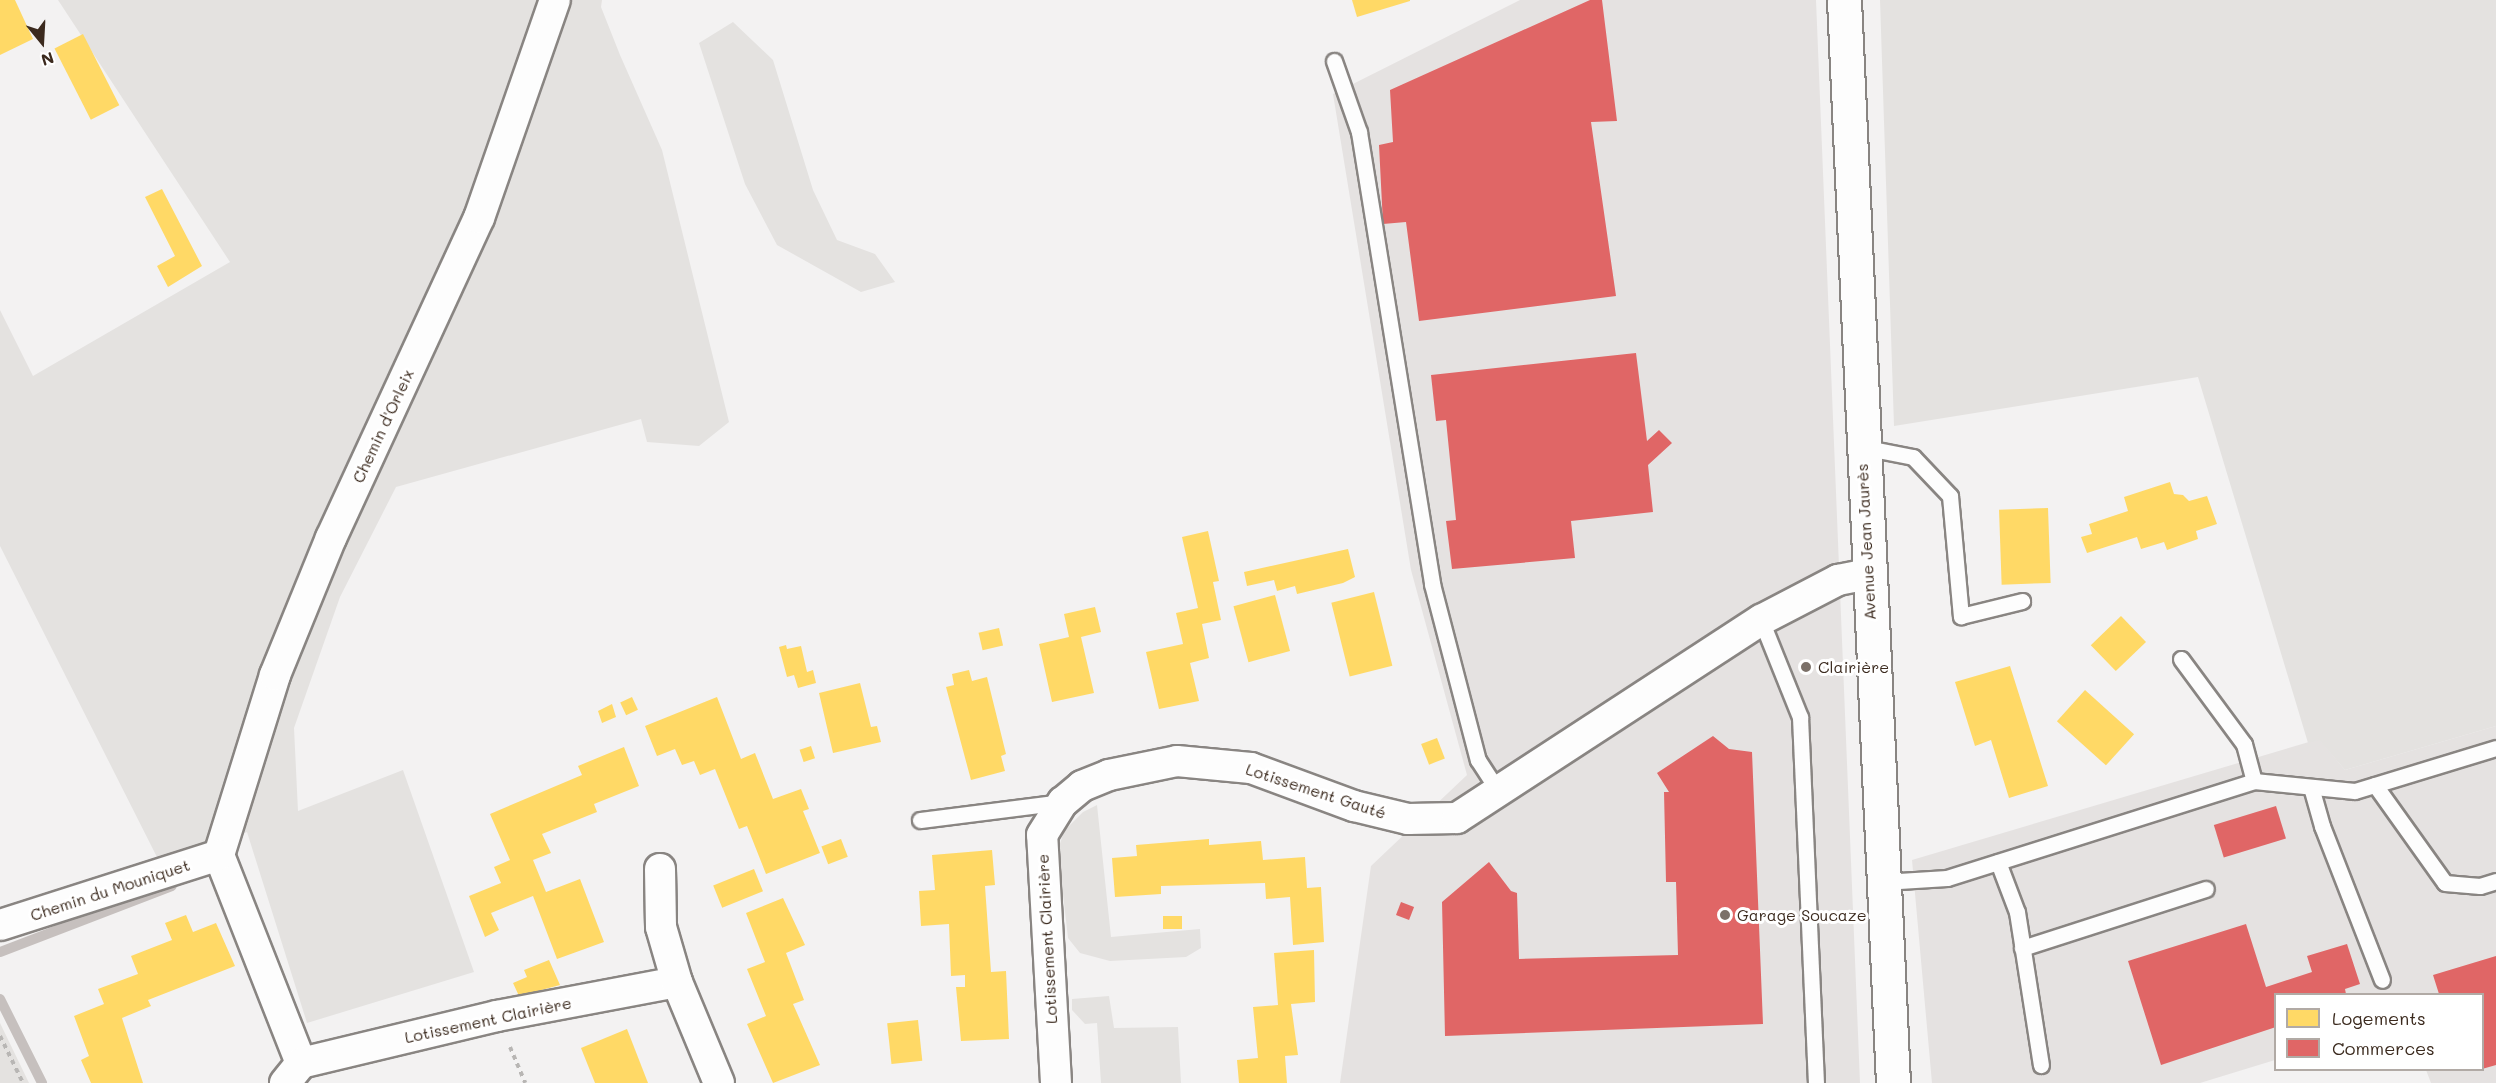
<!DOCTYPE html>
<html>
<head>
<meta charset="utf-8">
<style>
	body { margin:0 }
	#map { position:relative; width:2496px; height:1083px; overflow:hidden; background:#f3f2f2; font-family:Mali,sans-serif }
	div>[style] { position:absolute }
	[style*='--x'] { left:calc(var(--x)*1px); top:calc(var(--y)*1px); width:calc(var(--w)*1px); rotate:calc(var(--a)*1deg) }
	.built>* { inset:0; background:#e5e2e1 }
	.green>* { inset:0; background:#e4e2e0 }
	.homes>* { inset:0; background:#ffd966; transform-origin:0 0 }
	.shops>* { inset:0; background:#e06666; transform-origin:0 0 }
	.stream>* { height:10px; margin:-5px; padding:0 5px; transform-origin:5px; border-radius:5px; background:#c6c0be }
	.path>* { height:4px; margin-top:-2px; transform-origin:0; background:repeating-linear-gradient(90deg,#b8b6b4 0 4.5px,transparent 0 9px) }
	.roads { filter:drop-shadow(2px 0 #898582) drop-shadow(-2px 0 #898582) drop-shadow(0 2px #898582) drop-shadow(0 -2px #898582) }
	.service>* { height:15px; margin:-7.5px; padding:0 7.5px; transform-origin:7.5px; border-radius:7.5px; background:#fdfdfd }
	.minor>* { height:30px; margin:-15px; padding:0 15px; transform-origin:15px; border-radius:15px; background:#fdfdfd }
	.primary>* { height:33px; margin:-16.5px; padding:0 16.5px; transform-origin:16.5px; border-radius:16.5px; background:#fdfdfd }
	.dots>* { width:16px; height:16px; translate:-50% -50%; box-sizing:border-box; border:3px solid #fff; border-radius:50% }
	span { translate:-50% -50%; white-space:nowrap; text-align:center; line-height:1.15; -webkit-text-stroke:6px #fff; paint-order:stroke }
	.street-label { font-size:16px; color:#3b2a1e }
	.poi-label { font-size:16px; color:#3b2a1e }
	.left { translate:0 -50%; text-align:left }
	.legend { position:absolute; left:2274px; top:993px; width:210px; height:78px; box-sizing:border-box; background:#fff; border:2px solid #b1aaa5; margin:0; padding:8px 10px; list-style:none; font-size:18px; color:#3b2a1e }
	.legend li { display:flex; align-items:center; gap:12px; height:30px }
	.legend b { width:30px; border:2px solid #b1aaa5 }
	.north { position:absolute; left:12px; top:12px; width:60px; height:60px; -webkit-text-stroke:4px #fff; paint-order:stroke; rotate:162deg; font-size:16px; font-weight:700; line-height:24px; text-align:center; color:#3b2a1e }
	.north::after { content:''; display:block; margin:auto; width:21px; height:27px; background:#3b2a1e; clip-path:polygon(50% 0,100% 100%,50% 72%,0 100%) }
</style>
</head>
<body>
<div id="map">
	<div class="built">
		<i style="clip-path:polygon(1520px 0,1816px 0,1860px 1083px,1340px 1083px,1371px 866px,1467px 775px,1411px 570px,1333px 94px)"></i>
		<i style="clip-path:polygon(2496px 726px,2496px 1083px,2431px 1083px,2426px 1070px,2482px 1070px,2482px 994px,2276px 994px,2275px 1060px,2200px 1083px,1932px 1083px,1912px 860px,2319px 739px,2345px 770px)"></i>
	</div>
	<div class="green">
		<i style="clip-path:polygon(58px 0,602px 0,601px 7px,620px 55px,662px 150px,729px 422px,699px 446px,647px 442px,641px 419px,396px 487px,340px 597px,294px 728px,298px 811px,403px 770px,474px 972px,307px 1023px,247px 832px,162px 867px,0 546px,0 310px,33px 376px,230px 262px)"></i>
		<i style="clip-path:polygon(1880px 0,2496px 0,2496px 726px,2345px 770px,2319px 740px,2308px 743px,2198px 377px,1894px 426px)"></i>
		<i style="clip-path:polygon(733px 22px,773px 60px,813px 190px,837px 240px,875px 254px,895px 282px,861px 292px,777px 245px,745px 184px,699px 43px)"></i>
		<i style="clip-path:polygon(1097px 805px,1111px 937px,1200px 929px,1201px 948px,1186px 957px,1110px 961px,1080px 953px,1068px 938px,1058px 850px,1064px 831px,1083px 812px)"></i>
		<i style="clip-path:polygon(1109px 996px,1114px 1028px,1178px 1027px,1181px 1083px,1101px 1083px,1097px 1023px,1085px 1024px,1072px 1010px,1072px 999px)"></i>
		<i style="clip-path:polygon(0 1023px,29px 1083px,0 1083px)"></i>
	</div>
	<div class="homes">
		<i style="clip-path:polygon(0 0,15px 0,33px 39px,0 55px)"></i>
		<i style="clip-path:polygon(1352px 0,1410px 0,1410px 1px,1357px 17px)"></i>
		<i style="left:83px;top:34px;width:80px;height:32px;rotate:63deg"></i>
		<i style="clip-path:polygon(162px 189px,202px 266px,168px 287px,157px 266px,175px 256px,145px 197px)"></i>
		<i style="clip-path:polygon(2170px 482px,2174px 494px,2183px 495px,2189px 501px,2207px 496px,2217px 524px,2196px 531px,2198px 539px,2167px 550px,2164px 542px,2141px 549px,2137px 537px,2087px 553px,2081px 537px,2092px 534px,2089px 524px,2128px 511px,2124px 497px)"></i>
		<i style="left:2048px;top:508px;width:75px;height:49px;rotate:88deg"></i>
		<i style="clip-path:polygon(1208px 531px,1219px 581px,1213px 582px,1221px 620px,1202px 624px,1209px 658px,1190px 663px,1199px 701px,1159px 709px,1146px 652px,1183px 644px,1176px 613px,1198px 608px,1182px 537px)"></i>
		<i style="clip-path:polygon(1348px 549px,1355px 577px,1343px 583px,1297px 594px,1295px 586px,1277px 591px,1274px 580px,1247px 586px,1244px 572px)"></i>
		<i style="left:1374px;top:592px;width:76px;height:44px;rotate:76deg"></i>
		<i style="left:1275px;top:595px;width:58px;height:43px;rotate:75deg"></i>
		<i style="clip-path:polygon(1095px 607px,1101px 632px,1081px 637px,1094px 693px,1052px 702px,1039px 644px,1069px 637px,1064px 614px)"></i>
		<i style="left:2121px;top:616px;width:36px;height:42px;rotate:46deg"></i>
		<i style="left:999px;top:628px;width:18px;height:21px;rotate:77deg"></i>
		<i style="clip-path:polygon(786px 645px,787px 649px,801px 646px,807px 672px,813px 670px,816px 683px,798px 688px,794px 675px,787px 677px,779px 647px)"></i>
		<i style="clip-path:polygon(2010px 666px,2048px 786px,2009px 798px,1991px 740px,1975px 746px,1955px 682px)"></i>
		<i style="clip-path:polygon(969px 670px,972px 681px,987px 677px,1006px 754px,1001px 756px,1005px 771px,971px 780px,946px 687px,954px 685px,952px 674px)"></i>
		<i style="clip-path:polygon(860px 683px,871px 727px,877px 726px,881px 742px,833px 753px,819px 693px)"></i>
		<i style="left:2085px;top:690px;width:66px;height:42px;rotate:42deg"></i>
		<i style="left:632px;top:697px;width:14px;height:13px;rotate:65deg"></i>
		<i style="clip-path:polygon(717px 697px,741px 759px,755px 753px,773px 799px,801px 789px,809px 809px,803px 811px,820px 853px,766px 874px,747px 826px,739px 829px,715px 769px,700px 775px,694px 761px,682px 765px,675px 749px,657px 756px,645px 726px)"></i>
		<i style="clip-path:polygon(612px 704px,616px 717px,602px 723px,598px 711px)"></i>
		<i style="left:1437px;top:738px;width:22px;height:17px;rotate:69deg"></i>
		<i style="left:811px;top:746px;width:13px;height:12px;rotate:72deg"></i>
		<i style="clip-path:polygon(624px 747px,639px 786px,594px 804px,597px 812px,542px 834px,551px 853px,533px 860px,546px 892px,580px 879px,604px 942px,557px 959px,533px 896px,491px 913px,499px 930px,485px 937px,469px 896px,501px 883px,494px 867px,510px 860px,490px 814px,582px 775px,578px 766px)"></i>
		<i style="left:841px;top:839px;width:19px;height:21px;rotate:69deg"></i>
		<i style="clip-path:polygon(1209px 839px,1209px 845px,1261px 841px,1263px 860px,1305px 857px,1307px 888px,1321px 887px,1324px 942px,1293px 945px,1290px 897px,1266px 899px,1265px 883px,1161px 886px,1161px 894px,1115px 897px,1112px 858px,1137px 856px,1136px 845px)"></i>
		<i style="clip-path:polygon(992px 850px,995px 885px,985px 886px,991px 972px,1006px 971px,1009px 1039px,961px 1041px,956px 987px,965px 987px,965px 975px,951px 976px,949px 924px,921px 926px,919px 891px,935px 890px,932px 855px)"></i>
		<i style="left:754px;top:869px;width:24px;height:44px;rotate:68deg"></i>
		<i style="clip-path:polygon(783px 898px,805px 945px,786px 953px,804px 1000px,793px 1004px,820px 1065px,773px 1083px,747px 1024px,766px 1016px,747px 969px,765px 962px,746px 913px)"></i>
		<i style="clip-path:polygon(186px 915px,193px 932px,216px 923px,235px 966px,148px 1000px,151px 1006px,122px 1018px,143px 1083px,91px 1083px,81px 1060px,89px 1056px,74px 1016px,104px 1004px,98px 989px,138px 974px,131px 956px,172px 940px,165px 923px)"></i>
		<i style="left:1182px;top:916px;width:13px;height:19px;rotate:90deg"></i>
		<i style="clip-path:polygon(1314px 950px,1315px 1002px,1291px 1004px,1298px 1055px,1285px 1056px,1287px 1083px,1239px 1083px,1237px 1060px,1258px 1058px,1253px 1007px,1278px 1005px,1274px 953px)"></i>
		<i style="clip-path:polygon(549px 960px,560px 985px,519px 996px,513px 983px,527px 977px,524px 970px)"></i>
		<i style="left:918px;top:1020px;width:41px;height:31px;rotate:84deg"></i>
		<i style="clip-path:polygon(627px 1029px,648px 1083px,595px 1083px,581px 1048px)"></i>
	</div>
	<div class="shops">
		<i style="clip-path:polygon(1590px 0,1602px 0,1617px 121px,1591px 122px,1616px 296px,1419px 321px,1406px 222px,1383px 224px,1379px 145px,1393px 142px,1390px 90px)"></i>
		<i style="clip-path:polygon(1636px 353px,1647px 441px,1659px 430px,1672px 443px,1648px 465px,1653px 512px,1571px 521px,1575px 558px,1452px 569px,1446px 521px,1456px 520px,1446px 420px,1436px 421px,1431px 375px)"></i>
		<i style="clip-path:polygon(1713px 736px,1729px 749px,1752px 752px,1763px 1024px,1445px 1036px,1442px 902px,1489px 862px,1511px 891px,1517px 893px,1519px 959px,1678px 955px,1676px 882px,1666px 882px,1664px 792px,1669px 792px,1657px 773px)"></i>
		<i style="left:2276px;top:806px;width:34px;height:65px;rotate:73deg"></i>
		<i style="left:1401px;top:902px;width:14px;height:14px;rotate:21deg"></i>
		<i style="clip-path:polygon(2246px 924px,2266px 987px,2312px 972px,2307px 956px,2347px 944px,2360px 984px,2345px 989px,2346px 994px,2276px 994px,2276px 1027px,2161px 1065px,2128px 961px)"></i>
		<i style="clip-path:polygon(2496px 956px,2496px 1065px,2482px 1069px,2482px 994px,2439px 994px,2433px 975px)"></i>
	</div>
	<div class="stream">
		<i style="--x:0;--y:952;--w:184;--a:-21"></i>
		<i style="--x:0;--y:999;--w:94;--a:63.4"></i>
	</div>
	<div class="path">
		<i style="--x:0;--y:1036;--w:52;--a:63.9"></i>
		<i style="--x:510;--y:1047;--w:39;--a:67"></i>
	</div>
	<div class="roads">
		<div class="service">
			<i style="--x:1334;--y:61;--w:75;--a:70.6"></i>
			<i style="--x:1359;--y:132;--w:458;--a:80.8"></i>
			<i style="--x:1432;--y:584;--w:182;--a:75.4"></i>
			<i style="--x:1478;--y:760;--w:37;--a:57"></i>
			<i style="--x:1862;--y:447;--w:52;--a:11.1"></i>
			<i style="--x:1913;--y:457;--w:54;--a:46.5"></i>
			<i style="--x:1950;--y:496;--w:121;--a:84.8"></i>
			<i style="--x:1961;--y:616;--w:63;--a:-13.8"></i>
			<i style="--x:1761;--y:620;--w:105;--a:68.1"></i>
			<i style="--x:1800;--y:717;--w:366;--a:87.5"></i>
			<i style="--x:2181;--y:659;--w:106;--a:53.5"></i>
			<i style="--x:2244;--y:744;--w:38;--a:75"></i>
			<i style="--x:2375;--y:785;--w:120;--a:54.5"></i>
			<i style="--x:2445;--y:883;--w:35;--a:5"></i>
			<i style="--x:2480;--y:886;--w:17;--a:-17"></i>
			<i style="--x:2311;--y:787;--w:41;--a:74.2"></i>
			<i style="--x:2322;--y:826;--w:165;--a:68.7"></i>
			<i style="--x:920;--y:820;--w:144;--a:-7.2"></i>
			<i style="--x:1998;--y:862;--w:53;--a:69.2"></i>
			<i style="--x:2017;--y:912;--w:155;--a:81.1"></i>
			<i style="--x:1883;--y:882;--w:64;--a:-3.6"></i>
			<i style="--x:1947;--y:878;--w:322;--a:-17.5"></i>
			<i style="--x:2254;--y:781;--w:101;--a:5.7"></i>
			<i style="--x:2355;--y:791;--w:147;--a:-17"></i>
			<i style="--x:2022;--y:948;--w:193;--a:-17.8"></i>
		</div>
		<div class="minor">
			<i style="--x:219;--y:855;--w:189;--a:-72.7"></i>
			<i style="--x:275;--y:675;--w:148;--a:-67.8"></i>
			<i style="--x:331;--y:538;--w:353;--a:-65.2"></i>
			<i style="--x:479;--y:218;--w:231;--a:-70.8"></i>
			<i style="--x:219;--y:855;--w:224;--a:68.5"></i>
			<i style="--x:301;--y:1063;--w:202;--a:-13.5"></i>
			<i style="--x:497;--y:1016;--w:183;--a:-10.7"></i>
			<i style="--x:660;--y:869;--w:58;--a:89"></i>
			<i style="--x:661;--y:927;--w:57;--a:73.8"></i>
			<i style="--x:677;--y:982;--w:109;--a:67.4"></i>
			<i style="--x:0;--y:925;--w:230;--a:-17.7"></i>
			<i style="--x:285;--y:1083;--w:26;--a:-51"></i>
			<i style="--x:1056;--y:1083;--w:248;--a:-93.2"></i>
			<i style="--x:1042;--y:835;--w:39;--a:-58"></i>
			<i style="--x:1063;--y:802;--w:25;--a:-40"></i>
			<i style="--x:1082;--y:786;--w:29;--a:-22"></i>
			<i style="--x:1109;--y:775;--w:69;--a:-11.6"></i>
			<i style="--x:1177;--y:761;--w:74;--a:5.4"></i>
			<i style="--x:1251;--y:768;--w:110;--a:20.3"></i>
			<i style="--x:1354;--y:806;--w:56;--a:13.5"></i>
			<i style="--x:1408;--y:819;--w:49;--a:-1.2"></i>
			<i style="--x:1457;--y:818;--w:363;--a:-33.1"></i>
			<i style="--x:1761;--y:620;--w:87;--a:-27.5"></i>
			<i style="--x:1838;--y:580;--w:31;--a:-11"></i>
		</div>
		<div class="primary">
			<i style="--x:1844;--y:0;--w:1084;--a:87.41"></i>
		</div>
	</div>
	<div class="dots">
		<i style="left:1806px;top:667px;background:#7b7068"></i>
		<i style="left:1725px;top:915px;background:#7b7068"></i>
	</div>
	<div class="street-label">
		<span style="left:383px;top:426px;rotate:-65deg">Chemin d'Orleix</span>
		<span style="left:1866px;top:542px;rotate:-93deg">Avenue Jean Jaurès</span>
		<span style="left:1316px;top:791px;rotate:18deg">Lotissement Gauté</span>
		<span style="left:110px;top:890px;rotate:-18deg">Chemin du Mouniquet</span>
		<span style="left:1047px;top:939px;rotate:-93deg">Lotissement Clairière</span>
		<span style="left:488px;top:1020px;rotate:-12deg">Lotissement Clairière</span>
	</div>
	<div class="poi-label">
		<span class="left" style="left:1818px;top:667px">Clairière</span>
		<span class="left" style="left:1737px;top:915px">Garage Soucaze</span>
	</div>
	<ul class="legend">
	<li><b style="height:16px;background:#ffd966"></b>Logements</li>
	<li><b style="height:16px;background:#e06666"></b>Commerces</li>
	</ul>
	<div class="north">N</div>
</div>
</body>
</html>
